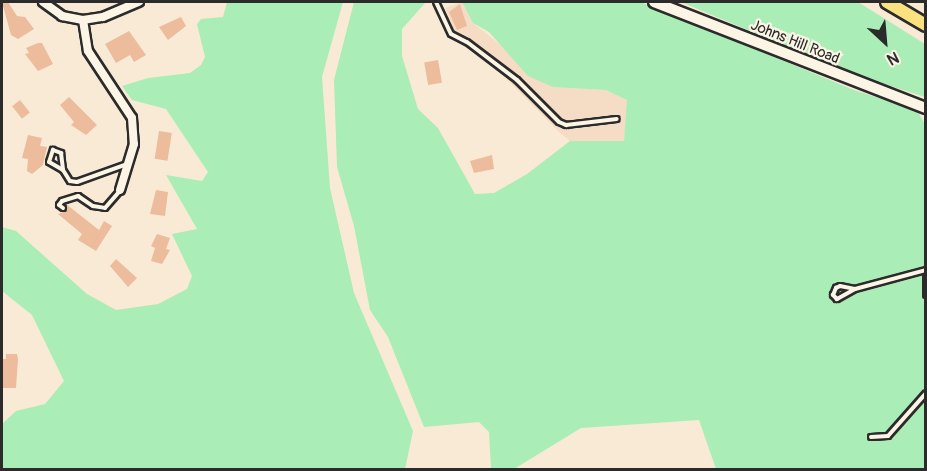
<!DOCTYPE html>
<html>
<head>
<meta charset="utf-8">
<style>
	body { margin:0 }
	#map { position:relative; width:927px; height:471px; overflow:hidden; background:#f9ead6; font-family:Pangolin,sans-serif }
	div>[style] { position:absolute }
	[style*='--x'] { left:calc(var(--x)*1px); top:calc(var(--y)*1px); width:calc(var(--w)*1px); rotate:calc(var(--a)*1deg) }
	.built>* { inset:0; background:#f5dcc5 }
	.green>* { inset:0; background:#aaedb6 }
	.building>* { inset:0; background:#ecbc9c; transform-origin:0 0 }
	.roads { filter:drop-shadow(2px 0 #2b2b2b) drop-shadow(-2px 0 #2b2b2b) drop-shadow(0 2px #2b2b2b) drop-shadow(0 -2px #2b2b2b) }
	.lane>* { height:4px; margin:-2px; padding:0 2px; transform-origin:2px; border-radius:2px; background:#fcf5e5 }
	.street>* { height:8px; margin:-4px; padding:0 4px; transform-origin:4px; border-radius:4px; background:#fcf5e5 }
	.secondary>* { height:10px; margin:-5px; padding:0 5px; transform-origin:5px; border-radius:5px; background:#fcf5e5 }
	.primary>* { height:12px; margin:-6px; padding:0 6px; transform-origin:6px; border-radius:6px; background:#fbe180 }
	span { translate:-50% -50%; white-space:nowrap; text-align:center; line-height:1.15; -webkit-text-stroke:4.5px #fcf5e5; paint-order:stroke }
	.street-label { font-size:15px; color:#2b2b2b }
	.frame { position:absolute; inset:0; border:3px solid #2b2b2b; pointer-events:none }
	.north { position:absolute; left:855px; top:12px; width:60px; height:60px; -webkit-text-stroke:4px #fcf5e5; paint-order:stroke; rotate:154deg; font-size:16px; font-weight:700; line-height:24px; text-align:center; color:#2b2b2b }
	.north::after { content:''; display:block; margin:auto; width:21px; height:27px; background:#2b2b2b; clip-path:polygon(50% 0,100% 100%,50% 72%,0 100%) }
</style>
</head>
<body>
<div id="map">
	<div class="built">
		<i style="clip-path:polygon(462px 2px,473px 23px,553px 87px,606px 90px,628px 99px,624px 141px,593px 144px,570px 141px,559px 132px,499px 71px,458px 42px,445px 8px)"></i>
	</div>
	<div class="green">
		<i style="clip-path:polygon(227px 2px,343px 2px,322px 77px,330px 188px,354px 293px,413px 431px,405px 469px,2px 469px,2px 424px,16px 411px,45px 404px,64px 381px,32px 315px,2px 291px,2px 227px,16px 231px,87px 294px,116px 310px,158px 304px,187px 289px,192px 276px,172px 234px,197px 229px,166px 175px,202px 181px,208px 172px,166px 109px,132px 100px,122px 86px,148px 78px,190px 73px,201px 65px,205px 57px,197px 24px,201px 19px,223px 17px)"></i>
		<i style="clip-path:polygon(354px 2px,426px 2px,402px 29px,402px 56px,418px 109px,438px 128px,475px 194px,494px 193px,527px 174px,570px 141px,624px 141px,627px 100px,606px 90px,553px 87px,528px 76px,489px 32px,473px 23px,462px 2px,641px 2px,854px 90px,917px 110px,926px 126px,925px 469px,716px 469px,699px 420px,581px 428px,514px 469px,491px 469px,489px 432px,479px 422px,424px 427px,388px 337px,370px 310px,354px 226px,337px 167px,334px 80px)"></i>
		<i style="clip-path:polygon(681px 2px,858px 2px,925px 44px,925px 97px,853px 74px)"></i>
	</div>
	<div class="building">
		<i style="clip-path:polygon(2px 2px,8px 2px,17px 16px,25px 17px,34px 29px,18px 39px,11px 35px)"></i>
		<i style="clip-path:polygon(460px 4px,467px 26px,457px 30px,449px 12px)"></i>
		<i style="clip-path:polygon(181px 17px,186px 26px,168px 40px,159px 27px)"></i>
		<i style="clip-path:polygon(129px 31px,146px 55px,134px 62px,130px 55px,116px 63px,105px 44px)"></i>
		<i style="clip-path:polygon(38px 43px,42px 43px,53px 64px,38px 71px,25px 54px,29px 53px,26px 48px)"></i>
		<i style="left:438px;top:60px;width:23px;height:14px;rotate:80deg"></i>
		<i style="clip-path:polygon(69px 97px,97px 125px,86px 135px,71px 125px,74px 122px,60px 105px)"></i>
		<i style="left:20px;top:100px;width:16px;height:10px;rotate:52deg"></i>
		<i style="left:159px;top:131px;width:13px;height:28px;rotate:9deg"></i>
		<i style="clip-path:polygon(28px 135px,42px 138px,40px 146px,47px 147px,43px 165px,32px 174px,27px 171px,28px 159px,22px 158px)"></i>
		<i style="clip-path:polygon(492px 155px,494px 169px,474px 173px,470px 161px)"></i>
		<i style="clip-path:polygon(156px 190px,168px 192px,165px 216px,150px 214px)"></i>
		<i style="clip-path:polygon(66px 204px,99px 230px,104px 221px,112px 226px,96px 251px,78px 240px,82px 234px,58px 214px,66px 211px)"></i>
		<i style="clip-path:polygon(157px 234px,170px 238px,166px 249px,170px 250px,162px 264px,151px 261px,155px 248px,151px 246px)"></i>
		<i style="clip-path:polygon(116px 259px,137px 278px,128px 287px,110px 266px)"></i>
		<i style="clip-path:polygon(6px 354px,17px 354px,18px 359px,16px 388px,2px 388px,2px 359px,6px 359px)"></i>
	</div>
	<div class="roads">
		<div class="lane">
			<i style="--x:436;--y:2;--w:35;--a:65"></i>
			<i style="--x:451;--y:34;--w:18;--a:27"></i>
			<i style="--x:467;--y:42;--w:63;--a:37.2"></i>
			<i style="--x:517;--y:80;--w:59;--a:45"></i>
			<i style="--x:559;--y:122;--w:8;--a:23"></i>
			<i style="--x:566;--y:125;--w:51;--a:-6.7"></i>
			<i style="--x:63;--y:170;--w:16;--a:-150"></i>
			<i style="--x:49;--y:162;--w:13;--a:-72"></i>
			<i style="--x:53;--y:150;--w:9;--a:21"></i>
			<i style="--x:61;--y:153;--w:17;--a:83"></i>
			<i style="--x:63;--y:170;--w:13;--a:58"></i>
			<i style="--x:70;--y:181;--w:7;--a:8"></i>
			<i style="--x:77;--y:182;--w:53;--a:-19.8"></i>
			<i style="--x:63;--y:208;--w:5;--a:-143"></i>
			<i style="--x:59;--y:205;--w:5;--a:-53"></i>
			<i style="--x:62;--y:201;--w:17;--a:-17"></i>
			<i style="--x:78;--y:196;--w:18;--a:34"></i>
			<i style="--x:93;--y:206;--w:12;--a:9"></i>
			<i style="--x:105;--y:208;--w:23;--a:-49"></i>
			<i style="--x:926;--y:275;--w:20;--a:90"></i>
			<i style="--x:836;--y:288;--w:4;--a:-27"></i>
			<i style="--x:840;--y:286;--w:15;--a:11"></i>
			<i style="--x:855;--y:289;--w:21;--a:151"></i>
			<i style="--x:837;--y:299;--w:6;--a:-135"></i>
			<i style="--x:833;--y:295;--w:8;--a:-67"></i>
			<i style="--x:855;--y:289;--w:73;--a:-15"></i>
			<i style="--x:871;--y:437;--w:17;--a:-3"></i>
			<i style="--x:888;--y:436;--w:57;--a:-48.5"></i>
		</div>
		<div class="street">
			<i style="--x:43;--y:2;--w:24;--a:36"></i>
			<i style="--x:62;--y:16;--w:21;--a:11"></i>
			<i style="--x:83;--y:20;--w:20;--a:-9"></i>
			<i style="--x:103;--y:17;--w:39;--a:-23"></i>
			<i style="--x:83;--y:20;--w:31;--a:81"></i>
			<i style="--x:88;--y:51;--w:80;--a:56.7"></i>
			<i style="--x:132;--y:118;--w:26;--a:86"></i>
			<i style="--x:134;--y:144;--w:48;--a:106.9"></i>
		</div>
		<div class="secondary">
			<i style="--x:654;--y:2;--w:292;--a:21.3"></i>
		</div>
		<div class="primary">
			<i style="--x:887;--y:2;--w:45;--a:30.5"></i>
		</div>
	</div>
	<div class="street-label">
		<span style="left:795px;top:42px;rotate:22deg">Johns Hill Road</span>
	</div>
	<div class="frame"></div>
	<div class="north">N</div>
</div>
</body>
</html>
